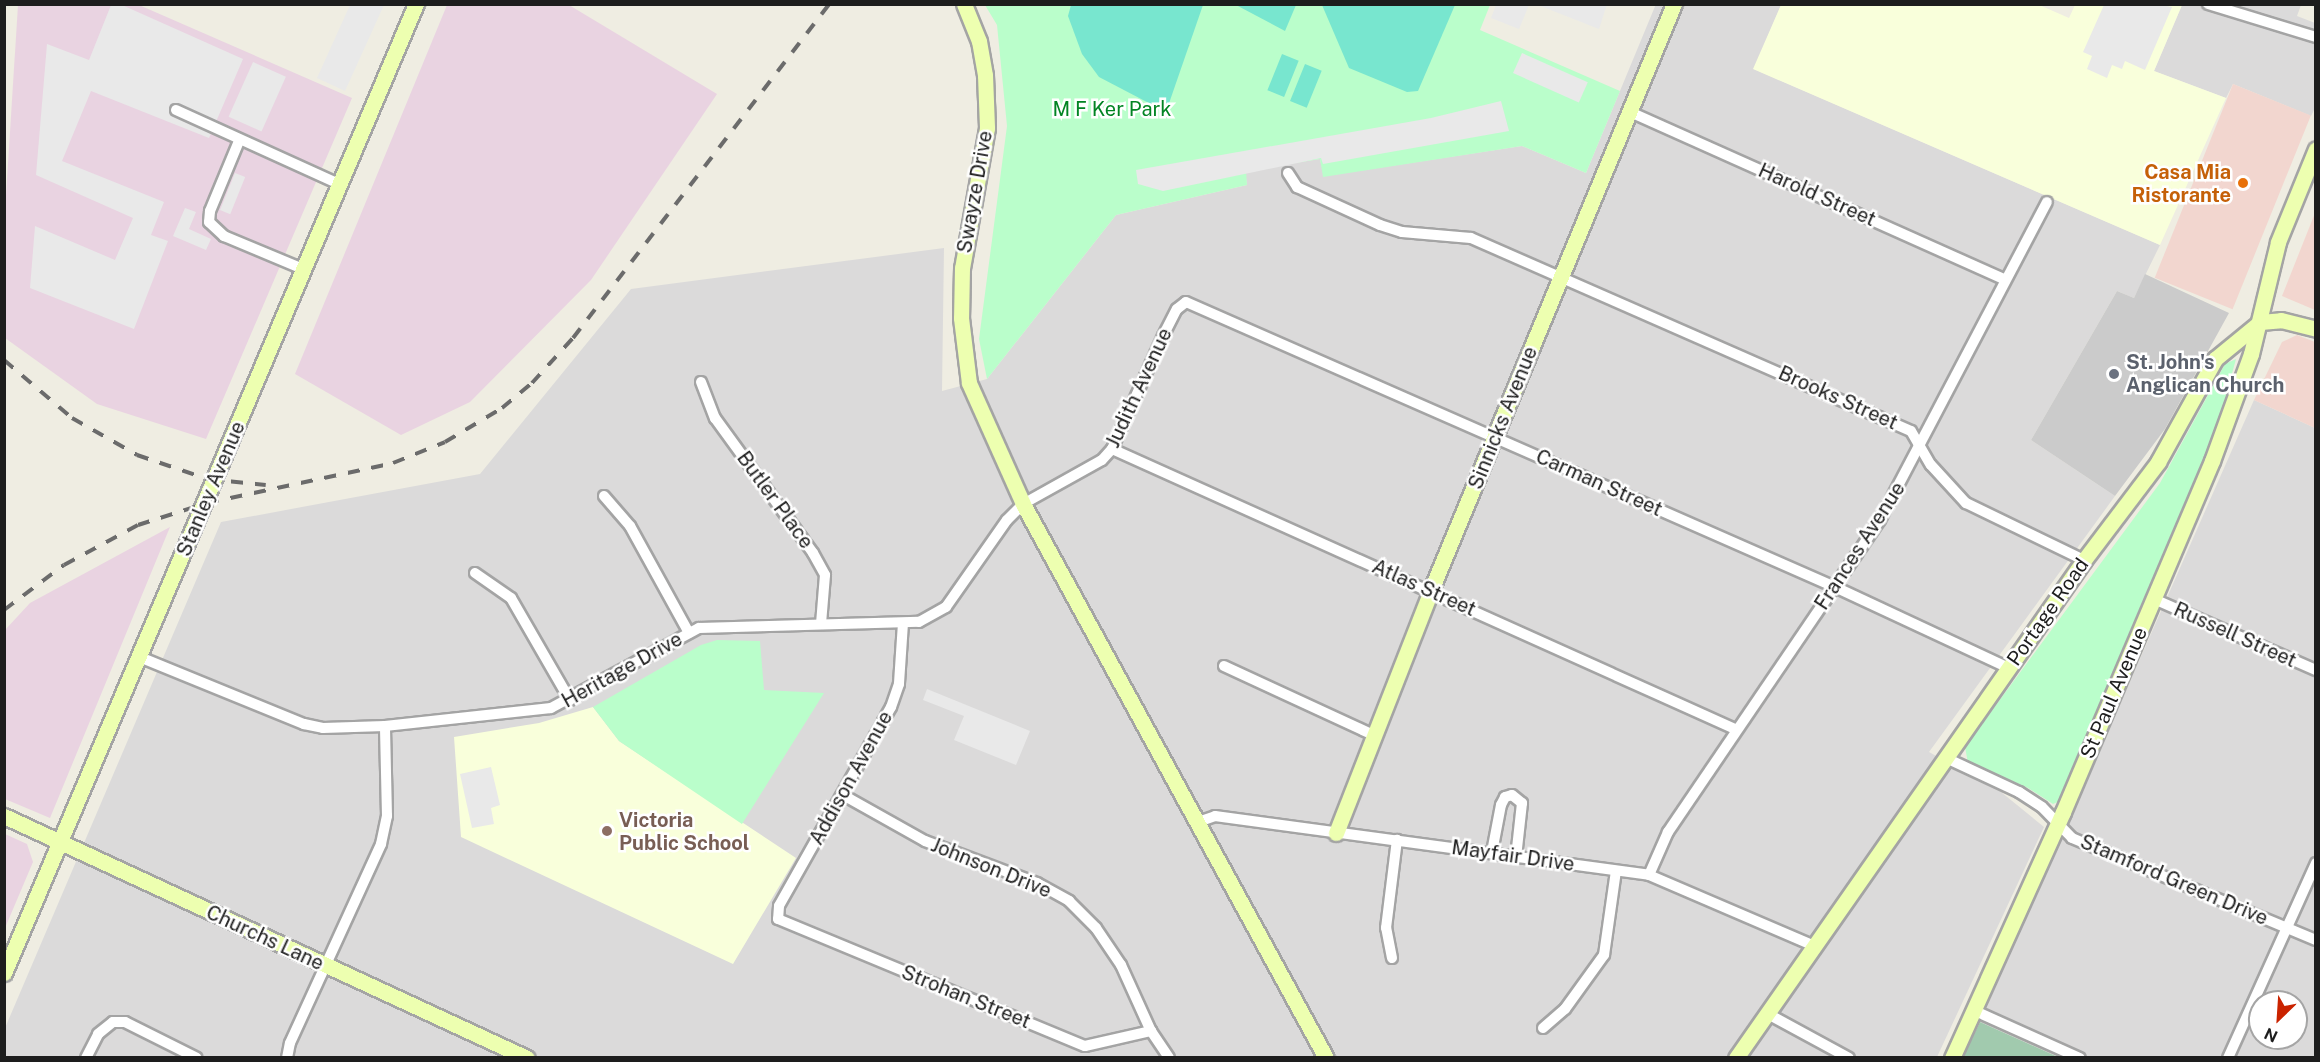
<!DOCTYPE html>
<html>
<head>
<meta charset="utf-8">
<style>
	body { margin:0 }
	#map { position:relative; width:2320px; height:1062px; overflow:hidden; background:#efede2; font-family:"Public Sans",sans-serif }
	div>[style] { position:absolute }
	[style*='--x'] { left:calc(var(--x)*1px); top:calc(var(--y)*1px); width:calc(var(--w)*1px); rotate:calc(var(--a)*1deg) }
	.residential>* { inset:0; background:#dbdada }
	.commercial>* { inset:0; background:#f2d6cf; transform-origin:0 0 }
	.industrial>* { inset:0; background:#e9d3e1 }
	.education>* { inset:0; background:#f9ffdb }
	.religious>* { inset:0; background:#cbcbcb }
	.cemetery>* { inset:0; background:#a1caae }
	.park>* { inset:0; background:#bafecb }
	.pitch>* { inset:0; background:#78e6cf; transform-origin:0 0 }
	.parking>* { inset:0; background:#e9e9e9; transform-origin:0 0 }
	.roads { filter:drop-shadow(2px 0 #a4a4a4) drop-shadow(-2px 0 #a4a4a4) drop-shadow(0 2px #a4a4a4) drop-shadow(0 -2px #a4a4a4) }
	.street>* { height:10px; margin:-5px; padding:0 5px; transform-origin:5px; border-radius:5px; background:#fff }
	.secondary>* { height:15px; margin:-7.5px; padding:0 7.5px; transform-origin:7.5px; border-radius:7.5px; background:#edffb0 }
	.rail>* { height:4px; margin-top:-2px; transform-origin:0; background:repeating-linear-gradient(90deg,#6b6b6b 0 12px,transparent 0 24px) }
	.dots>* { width:16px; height:16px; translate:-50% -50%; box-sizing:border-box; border:3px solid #fff; border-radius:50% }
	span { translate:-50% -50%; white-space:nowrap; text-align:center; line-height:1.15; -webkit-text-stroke:5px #fff; paint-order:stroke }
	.park-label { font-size:20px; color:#028423 }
	.food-label { font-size:20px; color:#c56008; font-weight:700 }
	.right { translate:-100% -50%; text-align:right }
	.street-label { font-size:20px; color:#1d1d1d }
	.worship-label { font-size:20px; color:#5b616d; font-weight:700 }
	.left { translate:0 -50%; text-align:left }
	.education-label { font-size:20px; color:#785e54; font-weight:700 }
	.frame { position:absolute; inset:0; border:6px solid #1d1d1d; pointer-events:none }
	.north { position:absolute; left:2248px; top:990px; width:60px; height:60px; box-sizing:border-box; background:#fff; border:2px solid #a5a5a5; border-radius:50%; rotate:205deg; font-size:16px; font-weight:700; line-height:24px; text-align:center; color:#1d1d1d }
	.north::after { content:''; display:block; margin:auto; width:21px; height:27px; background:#ca2300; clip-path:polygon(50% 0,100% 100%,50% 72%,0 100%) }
</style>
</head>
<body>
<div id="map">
	<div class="residential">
		<i style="clip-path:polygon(1656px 4px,1781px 5px,1754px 69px,2160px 245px,2134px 298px,2117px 291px,2031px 440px,2115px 496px,1929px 752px,2001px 792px,2044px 827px,1937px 1057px,5px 1058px,5px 1028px,221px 522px,480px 474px,631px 289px,944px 248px,942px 391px,987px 379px,1116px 215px,1247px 185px,1245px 171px,1320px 159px,1324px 176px,1522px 146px,1586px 173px)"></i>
		<i style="clip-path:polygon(2182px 5px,2301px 5px,2297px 16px,2315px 23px,2316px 106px,2311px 116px,2233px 84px,2226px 98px,2154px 71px)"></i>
		<i style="clip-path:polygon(evenodd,2254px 400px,2315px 428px,2315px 1057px,2058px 1057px,1980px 1022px,2254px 400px,2260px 1002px,2296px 1002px,2296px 1038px,2260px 1038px,2260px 1002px)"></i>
	</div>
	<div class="commercial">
		<i style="left:2233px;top:84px;width:84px;height:209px;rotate:22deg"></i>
		<i style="clip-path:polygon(2315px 213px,2315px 310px,2282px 296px)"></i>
		<i style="clip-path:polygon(2297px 335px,2315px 342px,2315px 428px,2254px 400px,2282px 342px)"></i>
	</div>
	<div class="industrial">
		<i style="clip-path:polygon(18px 5px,139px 5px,352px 98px,206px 439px,97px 404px,5px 338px,5px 211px)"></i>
		<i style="clip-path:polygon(447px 5px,569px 5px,717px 94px,591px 280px,470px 402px,401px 435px,295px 374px)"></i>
		<i style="clip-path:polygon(170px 527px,50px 818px,5px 799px,5px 630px,30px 603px)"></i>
		<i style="clip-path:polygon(5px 834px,27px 844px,33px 862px,5px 928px)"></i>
	</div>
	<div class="education">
		<i style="clip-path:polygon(2037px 4px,2069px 18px,2075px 5px,2182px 5px,2154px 71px,2226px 98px,2160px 245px,1753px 69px,1781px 5px)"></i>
		<i style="clip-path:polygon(593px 707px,619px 741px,796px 858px,733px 964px,461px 837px,454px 737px,539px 723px)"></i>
	</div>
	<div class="religious">
		<i style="clip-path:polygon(2145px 274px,2229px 313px,2165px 429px,2115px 496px,2031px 440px,2117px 291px,2134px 298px)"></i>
	</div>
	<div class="cemetery">
		<i style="clip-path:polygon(1980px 1022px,2058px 1057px,1963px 1057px)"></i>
	</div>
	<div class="park">
		<i style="clip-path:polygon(985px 5px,1490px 5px,1480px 30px,1620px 91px,1586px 173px,1522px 146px,1323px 177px,1320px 159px,1246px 171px,1247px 185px,1116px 215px,987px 379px,979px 339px,1007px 126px,997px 25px)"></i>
		<i style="clip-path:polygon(2236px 359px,2216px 432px,2060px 801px,2053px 804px,2028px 788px,1968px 763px,1965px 747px,2160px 483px,2225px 364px)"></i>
		<i style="clip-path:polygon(717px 640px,760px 641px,764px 690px,824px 693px,742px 824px,619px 741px,593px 707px,701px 645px)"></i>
	</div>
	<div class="pitch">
		<i style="clip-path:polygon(1071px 5px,1203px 5px,1166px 112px,1099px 77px,1082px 54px,1068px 16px)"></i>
		<i style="clip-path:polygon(1236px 5px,1296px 5px,1285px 31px)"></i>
		<i style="clip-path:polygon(1322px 5px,1455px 5px,1418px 91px,1407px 92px,1349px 68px)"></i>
		<i style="left:1282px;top:54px;width:18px;height:39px;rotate:22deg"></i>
		<i style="left:1305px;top:64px;width:18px;height:40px;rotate:22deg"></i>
	</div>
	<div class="parking">
		<i style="clip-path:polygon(1607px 4px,1599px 29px,1538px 5px,1538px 4px)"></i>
		<i style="clip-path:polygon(2156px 4px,2172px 7px,2145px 70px,2125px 61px,2122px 69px,2112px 65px,2107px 78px,2087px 69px,2092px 56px,2083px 52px,2104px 5px)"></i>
		<i style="clip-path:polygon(111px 5px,122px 5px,243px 59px,209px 138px,91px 91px,62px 161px,164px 202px,151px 235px,168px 241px,134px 329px,30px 288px,35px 226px,115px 260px,133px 218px,36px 175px,47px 44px,89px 60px)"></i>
		<i style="clip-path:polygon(350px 5px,384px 5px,345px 91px,317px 78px)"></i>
		<i style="clip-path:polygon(1496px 5px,1529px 5px,1519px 29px,1491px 18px)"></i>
		<i style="left:1522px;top:53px;width:72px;height:22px;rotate:24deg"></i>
		<i style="left:253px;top:62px;width:36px;height:60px;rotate:24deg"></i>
		<i style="clip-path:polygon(1501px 101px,1509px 131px,1323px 164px,1321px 158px,1163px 191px,1138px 184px,1136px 170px,1431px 118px)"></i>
		<i style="left:235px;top:173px;width:11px;height:40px;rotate:22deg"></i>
		<i style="clip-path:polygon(185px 208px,196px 212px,189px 229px,211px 239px,206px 250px,173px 236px)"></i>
		<i style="clip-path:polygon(927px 689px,1030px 731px,1016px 765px,954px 740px,964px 716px,923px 700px)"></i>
		<i style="clip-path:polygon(491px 767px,500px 805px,491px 808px,494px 824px,472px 828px,460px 774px)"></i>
	</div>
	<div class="roads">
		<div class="street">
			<i style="--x:2208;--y:4;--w:113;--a:17"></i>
			<i style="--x:176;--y:110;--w:179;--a:24.4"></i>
			<i style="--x:1628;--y:111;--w:413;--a:24.1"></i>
			<i style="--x:239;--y:141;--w:76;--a:112.5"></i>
			<i style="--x:210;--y:211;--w:11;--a:95"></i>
			<i style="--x:209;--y:222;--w:21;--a:43"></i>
			<i style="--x:224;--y:236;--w:86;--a:22.7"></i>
			<i style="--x:1288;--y:173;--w:17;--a:57"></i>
			<i style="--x:1297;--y:187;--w:91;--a:24.6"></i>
			<i style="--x:1380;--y:225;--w:23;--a:18"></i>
			<i style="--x:1402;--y:232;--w:69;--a:5"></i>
			<i style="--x:1471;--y:238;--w:480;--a:23.7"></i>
			<i style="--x:1911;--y:431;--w:39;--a:60"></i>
			<i style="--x:1931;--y:465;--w:52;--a:47.4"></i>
			<i style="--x:1966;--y:503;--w:131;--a:25.8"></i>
			<i style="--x:701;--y:382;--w:39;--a:69"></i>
			<i style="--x:715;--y:418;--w:167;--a:54"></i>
			<i style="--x:813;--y:553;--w:25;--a:61"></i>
			<i style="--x:825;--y:575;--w:49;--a:94.7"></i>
			<i style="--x:1112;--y:449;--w:683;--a:24.2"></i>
			<i style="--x:604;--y:496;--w:40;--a:49"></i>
			<i style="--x:630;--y:526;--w:122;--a:61.1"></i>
			<i style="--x:475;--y:573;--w:44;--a:34.8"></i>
			<i style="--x:511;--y:598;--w:118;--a:60"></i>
			<i style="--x:2154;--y:599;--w:177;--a:23.7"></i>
			<i style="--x:903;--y:623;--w:61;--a:93.8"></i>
			<i style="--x:899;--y:684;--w:24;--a:109"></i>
			<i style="--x:891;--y:707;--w:228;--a:119.4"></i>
			<i style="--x:779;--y:906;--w:13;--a:94"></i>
			<i style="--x:778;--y:919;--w:332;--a:22.5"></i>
			<i style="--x:1085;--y:1046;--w:68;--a:-12.8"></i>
			<i style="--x:142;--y:658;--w:175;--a:22.2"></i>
			<i style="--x:304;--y:724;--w:19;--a:12"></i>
			<i style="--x:323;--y:728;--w:62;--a:-1.8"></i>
			<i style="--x:385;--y:726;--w:167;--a:-6.2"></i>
			<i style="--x:551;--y:708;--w:168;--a:-28.4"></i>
			<i style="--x:699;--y:628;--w:220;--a:-1.6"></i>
			<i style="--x:919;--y:622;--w:31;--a:-29"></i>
			<i style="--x:946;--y:607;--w:106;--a:-55"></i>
			<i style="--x:1007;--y:520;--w:23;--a:-45"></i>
			<i style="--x:1023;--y:504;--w:90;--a:-29.1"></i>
			<i style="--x:1102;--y:460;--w:15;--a:-48"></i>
			<i style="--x:1112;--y:449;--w:124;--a:-65.7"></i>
			<i style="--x:1163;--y:336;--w:30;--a:-63"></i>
			<i style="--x:1177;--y:309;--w:11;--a:-38"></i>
			<i style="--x:1186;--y:302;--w:709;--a:23.71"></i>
			<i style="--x:1835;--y:587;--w:192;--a:25"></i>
			<i style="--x:1224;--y:666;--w:164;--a:24.8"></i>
			<i style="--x:1946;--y:758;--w:81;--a:25"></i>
			<i style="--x:2019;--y:792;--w:27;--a:33"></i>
			<i style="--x:2042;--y:807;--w:43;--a:45.9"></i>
			<i style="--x:2072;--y:838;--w:264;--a:22.7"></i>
			<i style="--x:843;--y:795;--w:94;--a:29.3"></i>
			<i style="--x:925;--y:841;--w:120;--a:20.6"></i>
			<i style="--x:1037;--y:883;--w:37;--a:29"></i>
			<i style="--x:1069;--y:901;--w:38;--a:45"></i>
			<i style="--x:1096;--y:928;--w:45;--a:56"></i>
			<i style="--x:1121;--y:965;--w:72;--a:65.6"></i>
			<i style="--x:1151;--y:1031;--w:32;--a:56"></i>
			<i style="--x:1198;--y:822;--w:18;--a:-19"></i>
			<i style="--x:1215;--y:816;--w:438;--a:7.7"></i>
			<i style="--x:1649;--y:875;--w:181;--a:23.2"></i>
			<i style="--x:1492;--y:852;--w:48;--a:-79.2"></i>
			<i style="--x:1501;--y:805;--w:9;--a:-63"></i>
			<i style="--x:1505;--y:797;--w:7;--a:-16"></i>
			<i style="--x:1512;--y:795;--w:13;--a:39"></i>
			<i style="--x:1522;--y:803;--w:54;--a:96.3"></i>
			<i style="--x:1649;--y:875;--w:47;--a:-66.2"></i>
			<i style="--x:1668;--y:832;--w:377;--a:-55.8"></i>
			<i style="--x:1880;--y:520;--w:359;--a:-62.3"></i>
			<i style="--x:1392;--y:958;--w:31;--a:-101"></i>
			<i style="--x:1386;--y:928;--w:89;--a:-82.9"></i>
			<i style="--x:1973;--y:1010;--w:117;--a:24.2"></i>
			<i style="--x:1768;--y:1014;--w:92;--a:28.5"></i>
			<i style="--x:1543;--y:1028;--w:29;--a:-41"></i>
			<i style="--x:1565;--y:1009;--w:67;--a:-54.2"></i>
			<i style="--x:1604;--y:955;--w:85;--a:-81.9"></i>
			<i style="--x:86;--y:1058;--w:27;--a:-63"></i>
			<i style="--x:98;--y:1034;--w:19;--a:-39"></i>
			<i style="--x:113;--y:1022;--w:12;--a:0"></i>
			<i style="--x:125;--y:1022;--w:80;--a:26.6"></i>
			<i style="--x:287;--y:1058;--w:15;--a:-79"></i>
			<i style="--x:290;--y:1043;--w:219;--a:-65.4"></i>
			<i style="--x:381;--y:844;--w:29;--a:-78"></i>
			<i style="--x:387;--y:816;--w:90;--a:-91.3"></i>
			<i style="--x:2228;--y:1058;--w:214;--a:-65.7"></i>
		</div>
		<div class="secondary">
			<i style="--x:964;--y:4;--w:40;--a:68"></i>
			<i style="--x:979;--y:41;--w:35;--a:80"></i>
			<i style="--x:985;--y:75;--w:53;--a:87.8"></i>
			<i style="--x:987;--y:128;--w:142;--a:100.1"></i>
			<i style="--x:962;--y:268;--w:50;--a:91.1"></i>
			<i style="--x:961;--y:318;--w:65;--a:83"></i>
			<i style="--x:969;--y:383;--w:133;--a:65.9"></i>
			<i style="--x:1023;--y:504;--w:631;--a:61.32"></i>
			<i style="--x:2260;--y:322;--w:21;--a:-5"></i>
			<i style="--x:2281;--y:320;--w:36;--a:14"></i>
			<i style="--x:4;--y:816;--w:576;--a:24.83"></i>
			<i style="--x:1336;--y:833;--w:261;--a:-68.6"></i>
			<i style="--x:1431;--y:590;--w:634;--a:-67.48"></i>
			<i style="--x:4;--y:973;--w:1053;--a:-66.97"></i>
			<i style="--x:1736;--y:1058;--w:608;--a:-55.05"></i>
			<i style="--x:2084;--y:560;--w:123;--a:-52.9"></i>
			<i style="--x:2158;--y:462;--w:118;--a:-61"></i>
			<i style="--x:2215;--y:359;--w:58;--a:-39.4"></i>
			<i style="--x:1952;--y:1058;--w:270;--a:-65.7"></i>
			<i style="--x:2063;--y:812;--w:381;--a:-67"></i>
			<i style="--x:2212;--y:461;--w:114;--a:-70"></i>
			<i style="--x:2251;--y:354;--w:115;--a:-76.4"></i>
			<i style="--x:2278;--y:242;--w:100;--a:-67.8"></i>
		</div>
	</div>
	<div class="rail">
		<i style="--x:4;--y:360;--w:89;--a:40.5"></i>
		<i style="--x:72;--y:418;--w:75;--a:29.6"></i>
		<i style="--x:137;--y:455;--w:74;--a:18.9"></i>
		<i style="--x:207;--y:479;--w:59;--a:5.8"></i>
		<i style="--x:4;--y:610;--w:75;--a:-36.9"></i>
		<i style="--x:64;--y:565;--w:84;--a:-28.4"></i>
		<i style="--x:138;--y:525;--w:72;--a:-17.7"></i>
		<i style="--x:207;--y:503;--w:190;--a:-12.1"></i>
		<i style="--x:393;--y:463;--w:56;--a:-22"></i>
		<i style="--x:445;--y:442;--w:66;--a:-30.8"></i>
		<i style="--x:502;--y:408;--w:39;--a:-40"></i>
		<i style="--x:532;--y:383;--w:61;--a:-47.7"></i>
		<i style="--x:573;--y:338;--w:421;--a:-52.5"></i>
	</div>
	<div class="dots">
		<i style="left:2243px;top:183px;background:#e8710a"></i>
		<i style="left:2114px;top:374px;background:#6b7280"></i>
		<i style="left:607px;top:831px;background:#8d6e63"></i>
	</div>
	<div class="park-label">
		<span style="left:1112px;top:109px">M F Ker Park</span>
	</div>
	<div class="food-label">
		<span class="right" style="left:2231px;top:184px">Casa Mia<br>Ristorante</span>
	</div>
	<div class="street-label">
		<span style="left:975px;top:192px;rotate:-80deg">Swayze Drive</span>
		<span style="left:1817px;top:195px;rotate:24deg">Harold Street</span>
		<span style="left:1139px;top:388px;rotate:-65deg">Judith Avenue</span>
		<span style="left:1838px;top:398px;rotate:24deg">Brooks Street</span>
		<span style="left:1503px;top:418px;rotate:-68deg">Sinnicks Avenue</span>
		<span style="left:1599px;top:483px;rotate:24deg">Carman Street</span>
		<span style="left:211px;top:489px;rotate:-67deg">Stanley Avenue</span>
		<span style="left:775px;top:500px;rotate:54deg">Butler Place</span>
		<span style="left:1860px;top:546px;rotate:-57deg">Frances Avenue</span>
		<span style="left:1424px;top:588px;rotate:24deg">Atlas Street</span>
		<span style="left:2048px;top:612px;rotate:-55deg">Portage Road</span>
		<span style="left:2235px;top:635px;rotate:24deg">Russell Street</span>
		<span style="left:622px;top:670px;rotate:-29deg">Heritage Drive</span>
		<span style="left:2114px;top:693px;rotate:-67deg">St Paul Avenue</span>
		<span style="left:851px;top:778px;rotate:-61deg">Addison Avenue</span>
		<span style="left:1513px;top:856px;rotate:8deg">Mayfair Drive</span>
		<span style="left:991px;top:868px;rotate:22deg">Johnson Drive</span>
		<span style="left:2174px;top:880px;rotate:23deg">Stamford Green Drive</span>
		<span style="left:265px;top:938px;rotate:25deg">Churchs Lane</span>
		<span style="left:966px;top:997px;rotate:22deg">Strohan Street</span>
	</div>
	<div class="worship-label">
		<span class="left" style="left:2126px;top:374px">St. John's<br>Anglican Church</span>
	</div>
	<div class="education-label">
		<span class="left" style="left:619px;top:832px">Victoria<br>Public School</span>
	</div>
	<div class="frame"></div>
	<div class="north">N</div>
</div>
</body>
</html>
